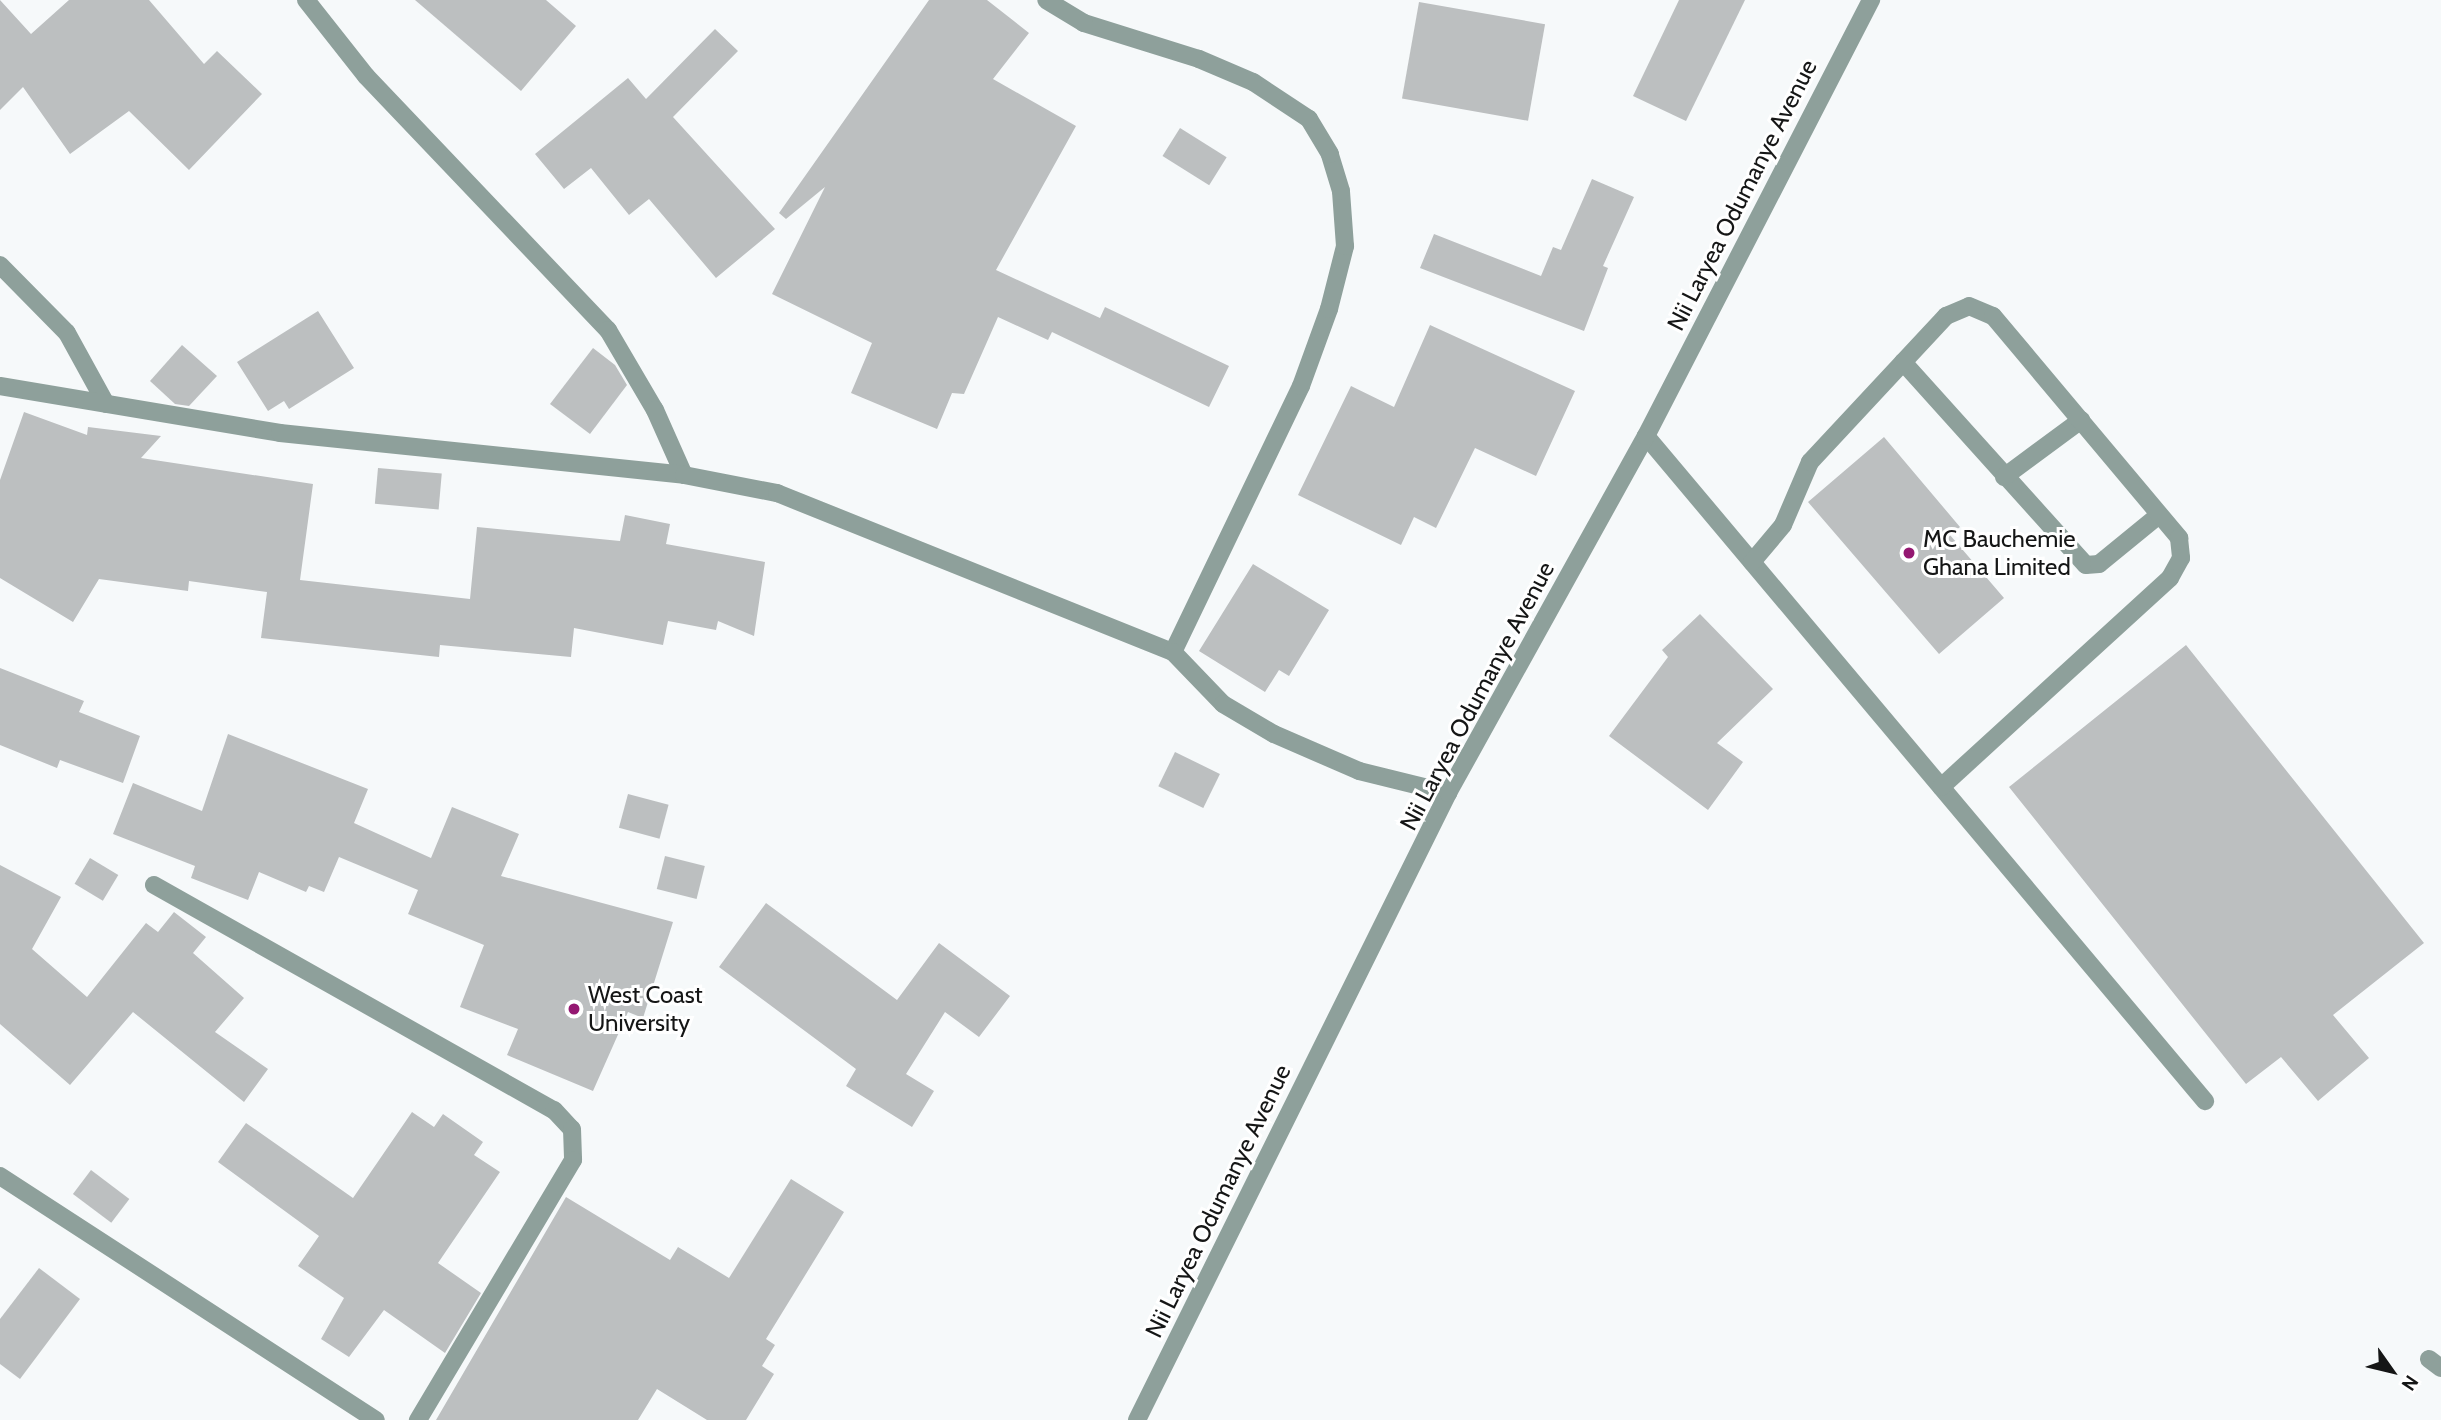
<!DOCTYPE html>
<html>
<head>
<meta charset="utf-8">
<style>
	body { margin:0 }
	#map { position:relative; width:2441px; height:1420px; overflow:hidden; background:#f6f9fa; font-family:Cabin,sans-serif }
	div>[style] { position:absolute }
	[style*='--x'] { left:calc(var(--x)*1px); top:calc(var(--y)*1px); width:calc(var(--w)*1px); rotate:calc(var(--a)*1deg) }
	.building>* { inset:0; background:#bcbfc0; transform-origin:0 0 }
	.minor>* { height:18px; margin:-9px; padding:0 9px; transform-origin:9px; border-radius:9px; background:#8ea09b }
	.dots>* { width:19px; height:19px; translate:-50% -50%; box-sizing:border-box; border:4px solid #fff; border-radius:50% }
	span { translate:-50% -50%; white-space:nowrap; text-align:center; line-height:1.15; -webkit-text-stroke:6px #fff; paint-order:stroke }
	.street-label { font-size:24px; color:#151616 }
	.poi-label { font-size:24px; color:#151616 }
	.left { translate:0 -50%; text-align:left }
	.north { position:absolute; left:2357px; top:1336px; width:70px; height:70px; -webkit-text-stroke:5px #fff; paint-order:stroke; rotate:124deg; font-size:19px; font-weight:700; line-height:28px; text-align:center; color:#151616 }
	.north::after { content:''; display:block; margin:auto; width:24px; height:32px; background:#151616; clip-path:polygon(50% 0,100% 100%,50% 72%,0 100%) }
</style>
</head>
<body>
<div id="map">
	<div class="building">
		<i style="clip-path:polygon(0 0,31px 34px,69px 0,149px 0,204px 64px,217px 51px,262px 94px,189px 170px,129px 111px,70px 154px,23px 87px,0 110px)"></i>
		<i style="clip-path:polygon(415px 0,546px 0,576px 26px,521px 91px)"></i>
		<i style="clip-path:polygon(929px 0,987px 0,1029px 33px,993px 79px,1076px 126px,996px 270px,1100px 318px,1105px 307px,1229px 366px,1209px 407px,1052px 332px,1048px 340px,998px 317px,964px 394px,952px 393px,937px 429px,851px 393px,872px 343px,772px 294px,825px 187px,786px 219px,779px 213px)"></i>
		<i style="clip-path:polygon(1679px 0,1745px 0,1686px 121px,1633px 96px)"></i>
		<i style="left:1419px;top:2px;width:128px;height:98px;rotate:10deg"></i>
		<i style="clip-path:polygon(715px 29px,738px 51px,673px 117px,775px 229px,716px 278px,649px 199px,629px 215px,591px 168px,564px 189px,535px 154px,628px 78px,646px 99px)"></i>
		<i style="left:1180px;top:128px;width:55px;height:33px;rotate:32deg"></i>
		<i style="clip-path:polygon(1592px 179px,1634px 197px,1603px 266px,1608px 268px,1584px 331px,1420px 268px,1434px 234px,1541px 276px,1553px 247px,1561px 250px)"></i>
		<i style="clip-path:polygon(318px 311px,354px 368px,289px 409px,284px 401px,268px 411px,237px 362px)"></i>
		<i style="clip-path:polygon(1430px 325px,1575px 391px,1536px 476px,1475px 448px,1436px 528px,1414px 517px,1401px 545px,1298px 495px,1351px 386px,1394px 407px)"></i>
		<i style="clip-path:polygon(182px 345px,217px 376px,189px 406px,175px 404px,150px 381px)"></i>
		<i style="clip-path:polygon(593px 348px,615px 365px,627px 385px,590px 434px,550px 404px)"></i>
		<i style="clip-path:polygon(24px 412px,87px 435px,88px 427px,161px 436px,141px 458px,313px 484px,300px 580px,470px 599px,477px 527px,620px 541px,625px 515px,670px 524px,666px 544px,765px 562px,754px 636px,718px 621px,716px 630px,668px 621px,663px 645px,574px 628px,571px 657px,440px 645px,439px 657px,261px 638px,267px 592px,189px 581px,188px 591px,99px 579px,73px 622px,0 578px,0 480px)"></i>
		<i style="clip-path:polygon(1884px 437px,1960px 527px,1950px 535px,2004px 598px,1939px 654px,1808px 502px)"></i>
		<i style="left:378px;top:468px;width:64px;height:36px;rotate:5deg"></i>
		<i style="clip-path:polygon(1253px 564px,1329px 610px,1289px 676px,1279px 670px,1265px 692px,1199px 651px)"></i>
		<i style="clip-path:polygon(1700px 614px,1773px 689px,1717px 743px,1743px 762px,1708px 810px,1609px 736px,1668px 657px,1662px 650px)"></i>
		<i style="clip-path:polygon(2186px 645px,2424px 943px,2333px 1015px,2369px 1058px,2318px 1101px,2281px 1057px,2246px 1084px,2009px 787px)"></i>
		<i style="clip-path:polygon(0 668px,84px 701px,79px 712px,140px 736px,123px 783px,60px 760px,57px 768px,0 745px)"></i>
		<i style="clip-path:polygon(228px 734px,368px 789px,354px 823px,431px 858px,452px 807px,519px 834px,501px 876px,673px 922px,643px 1018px,628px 1012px,593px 1091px,507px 1055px,518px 1029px,460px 1007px,484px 945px,408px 914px,418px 890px,339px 857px,324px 892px,309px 886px,306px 892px,259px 872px,248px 900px,191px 878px,195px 866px,113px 834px,133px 783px,202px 811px)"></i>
		<i style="left:1175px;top:752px;width:50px;height:38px;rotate:26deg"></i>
		<i style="left:628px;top:794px;width:42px;height:35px;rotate:15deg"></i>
		<i style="left:665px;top:856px;width:41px;height:34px;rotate:14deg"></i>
		<i style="left:90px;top:858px;width:33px;height:30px;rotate:31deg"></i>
		<i style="clip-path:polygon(0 865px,61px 897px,32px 949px,87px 997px,146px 923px,158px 932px,174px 912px,206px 937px,193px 953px,244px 998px,215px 1032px,268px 1069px,244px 1102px,133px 1012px,70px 1085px,0 1024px)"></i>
		<i style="clip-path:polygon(766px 903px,897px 1000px,939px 943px,1010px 996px,979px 1037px,945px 1012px,906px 1074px,934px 1091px,912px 1127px,846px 1086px,856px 1069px,719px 967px)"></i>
		<i style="clip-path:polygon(412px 1112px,434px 1127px,443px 1114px,483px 1142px,474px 1155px,500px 1172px,438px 1263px,481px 1293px,445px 1353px,384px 1310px,349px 1357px,321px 1339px,344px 1298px,298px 1266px,319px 1236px,218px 1162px,246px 1123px,353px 1198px)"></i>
		<i style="left:91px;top:1170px;width:48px;height:30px;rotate:37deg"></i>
		<i style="clip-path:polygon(791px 1179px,844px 1212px,766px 1339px,775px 1345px,762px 1366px,774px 1374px,746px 1420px,707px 1420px,657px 1389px,638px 1420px,436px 1420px,566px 1197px,670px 1260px,678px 1247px,729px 1278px)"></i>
		<i style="clip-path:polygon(39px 1268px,80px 1299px,20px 1379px,0 1364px,0 1319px)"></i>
	</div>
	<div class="minor">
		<i style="--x:306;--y:0;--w:97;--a:51.7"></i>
		<i style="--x:366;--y:76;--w:351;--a:46.4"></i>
		<i style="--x:608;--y:330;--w:93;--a:59.6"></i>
		<i style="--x:655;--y:410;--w:71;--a:66"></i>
		<i style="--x:0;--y:265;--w:95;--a:45.4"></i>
		<i style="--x:67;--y:333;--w:81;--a:61.2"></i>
		<i style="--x:1903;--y:362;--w:273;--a:48"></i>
		<i style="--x:2086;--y:565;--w:13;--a:-4"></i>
		<i style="--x:2099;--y:564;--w:77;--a:-39.2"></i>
		<i style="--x:0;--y:386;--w:284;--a:9.5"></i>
		<i style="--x:280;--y:433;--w:406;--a:5.9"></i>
		<i style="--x:684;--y:475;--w:95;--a:11"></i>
		<i style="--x:777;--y:493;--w:427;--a:21.9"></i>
		<i style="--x:1173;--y:652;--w:295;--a:-64.3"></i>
		<i style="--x:1301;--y:386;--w:82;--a:-70"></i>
		<i style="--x:1329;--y:309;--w:65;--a:-75.7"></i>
		<i style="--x:1345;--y:246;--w:55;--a:-94.2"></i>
		<i style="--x:1341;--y:191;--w:39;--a:-107"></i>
		<i style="--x:1330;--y:154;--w:41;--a:-121"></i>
		<i style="--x:1309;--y:119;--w:67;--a:-146.5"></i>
		<i style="--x:1253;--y:82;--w:59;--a:-156.9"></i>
		<i style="--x:1199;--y:59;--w:121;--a:-162.6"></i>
		<i style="--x:1084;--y:23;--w:44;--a:-148.8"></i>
		<i style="--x:1646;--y:436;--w:869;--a:49.95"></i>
		<i style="--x:2004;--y:477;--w:96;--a:-36.5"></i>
		<i style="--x:1752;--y:562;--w:48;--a:-50"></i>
		<i style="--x:1783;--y:525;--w:69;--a:-66.8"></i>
		<i style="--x:1810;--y:462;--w:200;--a:-47"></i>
		<i style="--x:1946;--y:316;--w:25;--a:-23"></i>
		<i style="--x:1969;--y:306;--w:26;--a:23"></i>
		<i style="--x:1993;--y:316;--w:290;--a:50"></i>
		<i style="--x:2179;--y:538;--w:20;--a:84"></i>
		<i style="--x:2181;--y:558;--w:23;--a:119"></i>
		<i style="--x:2170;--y:578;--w:310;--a:137.6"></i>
		<i style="--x:1173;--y:652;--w:72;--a:46.1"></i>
		<i style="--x:1223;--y:704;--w:59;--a:30.5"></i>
		<i style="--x:1274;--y:734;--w:93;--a:23.5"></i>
		<i style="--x:1359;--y:771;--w:92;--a:13.9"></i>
		<i style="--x:154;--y:885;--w:459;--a:29.4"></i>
		<i style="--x:554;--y:1110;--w:26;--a:47"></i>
		<i style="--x:572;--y:1129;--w:31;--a:88"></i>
		<i style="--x:573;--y:1160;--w:303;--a:120.8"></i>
		<i style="--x:0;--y:1176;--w:448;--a:33"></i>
		<i style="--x:2429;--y:1359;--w:15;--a:37"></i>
		<i style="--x:1137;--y:1420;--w:700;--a:-63.62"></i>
		<i style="--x:1448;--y:793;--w:408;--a:-61"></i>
		<i style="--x:1646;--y:436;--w:491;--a:-62.7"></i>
	</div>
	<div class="dots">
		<i style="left:1909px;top:553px;background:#941771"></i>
		<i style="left:574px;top:1009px;background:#941771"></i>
	</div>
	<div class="street-label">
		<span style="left:1742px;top:195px;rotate:-63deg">Nii Laryea Odumanye Avenue</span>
		<span style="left:1477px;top:696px;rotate:-62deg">Nii Laryea Odumanye Avenue</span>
		<span style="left:1218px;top:1201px;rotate:-64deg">Nii Laryea Odumanye Avenue</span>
	</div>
	<div class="poi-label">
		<span class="left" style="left:1923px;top:553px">MC Bauchemie<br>Ghana Limited</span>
		<span class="left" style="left:588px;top:1009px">West Coast<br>University</span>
	</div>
	<div class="north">N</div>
</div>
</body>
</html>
